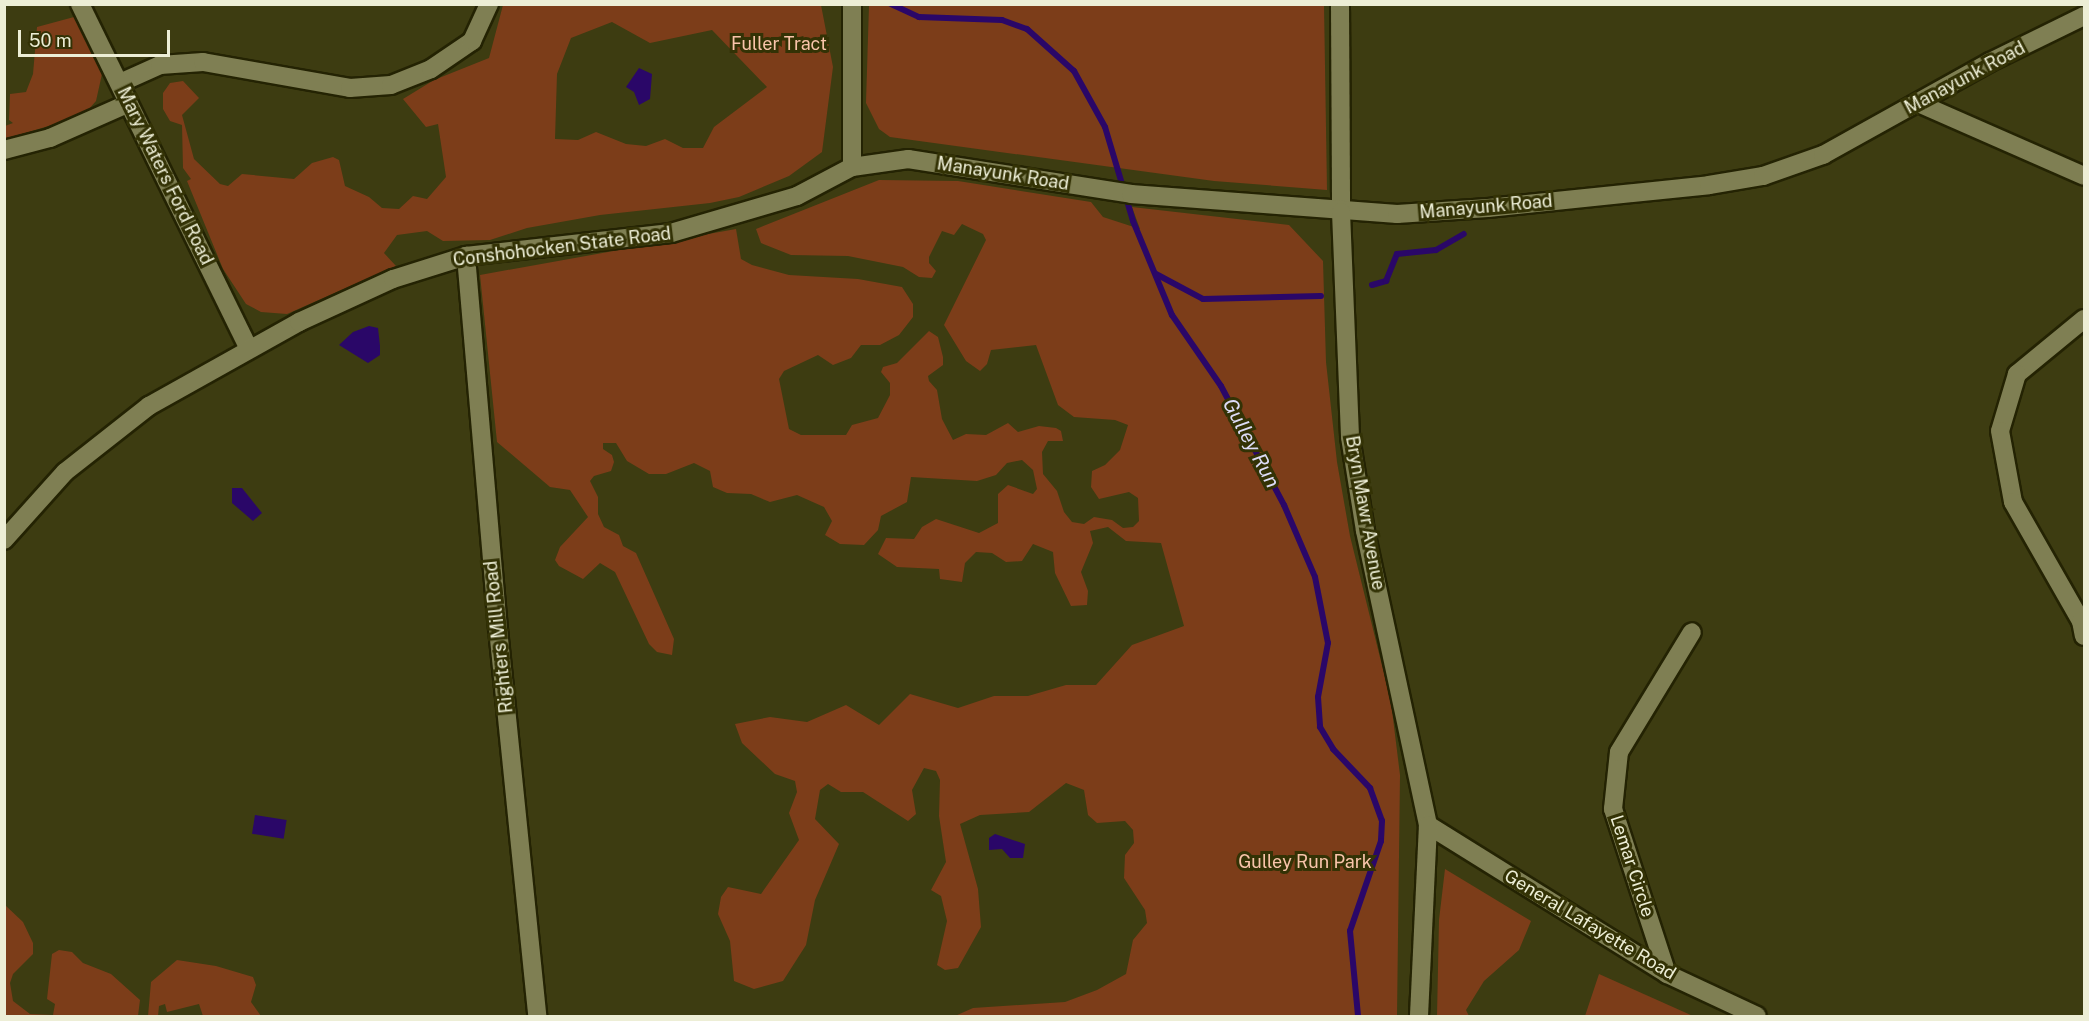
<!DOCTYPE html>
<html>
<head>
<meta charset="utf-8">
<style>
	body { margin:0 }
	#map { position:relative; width:2089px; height:1021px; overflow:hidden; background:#3d3c11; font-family:"Public Sans",sans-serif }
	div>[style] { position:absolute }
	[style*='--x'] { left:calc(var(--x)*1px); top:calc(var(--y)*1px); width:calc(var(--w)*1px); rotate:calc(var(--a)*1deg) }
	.green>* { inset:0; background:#7c3d19 }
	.water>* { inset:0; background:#2a0768; transform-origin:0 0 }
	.stream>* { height:6px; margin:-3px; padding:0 3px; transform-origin:3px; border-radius:3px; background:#2a0768 }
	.roads { filter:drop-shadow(2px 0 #242303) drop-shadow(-2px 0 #242303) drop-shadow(0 2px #242303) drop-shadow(0 -2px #242303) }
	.minor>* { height:18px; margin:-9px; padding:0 9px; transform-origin:9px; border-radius:9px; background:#7f7f53 }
	.tertiary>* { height:18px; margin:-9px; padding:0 9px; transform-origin:9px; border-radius:9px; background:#7f7f53 }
	.secondary>* { height:18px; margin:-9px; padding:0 9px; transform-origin:9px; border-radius:9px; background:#7f7f53 }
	span { translate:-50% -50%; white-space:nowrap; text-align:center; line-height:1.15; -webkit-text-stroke:6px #333205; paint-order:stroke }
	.park-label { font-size:18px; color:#f9c4aa }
	.street-label { font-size:18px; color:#edeed6 }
	.water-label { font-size:20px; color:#dddcf6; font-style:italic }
	.frame { position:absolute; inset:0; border:6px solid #edeed6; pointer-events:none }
	.scale { position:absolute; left:18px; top:30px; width:152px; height:27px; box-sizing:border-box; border:3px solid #edeed6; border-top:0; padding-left:8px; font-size:18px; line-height:21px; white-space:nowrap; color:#edeed6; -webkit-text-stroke:4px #333205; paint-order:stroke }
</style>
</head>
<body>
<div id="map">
	<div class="green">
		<i style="clip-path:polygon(evenodd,503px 5px,821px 5px,833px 67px,822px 152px,789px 176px,739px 197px,710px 203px,600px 215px,527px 228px,490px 240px,443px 241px,427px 231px,397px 235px,384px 253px,396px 266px,287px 314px,261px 312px,246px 304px,223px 269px,187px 181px,191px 179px,183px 168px,182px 125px,170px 121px,163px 109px,163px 93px,170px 83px,183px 81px,199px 98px,182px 115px,194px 159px,220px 184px,228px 186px,242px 174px,294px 179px,312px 163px,333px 157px,339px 160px,345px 186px,369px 197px,382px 208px,399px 209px,413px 196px,427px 199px,446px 177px,438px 124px,426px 127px,403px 99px,434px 80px,489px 58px,503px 5px,612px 22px,650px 43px,712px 30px,767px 87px,714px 127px,703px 148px,683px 148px,665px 139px,646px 146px,626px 144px,596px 132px,578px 140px,555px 139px,557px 74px,571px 38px,612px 22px)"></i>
		<i style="clip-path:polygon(869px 5px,1324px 5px,1327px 190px,1214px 181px,890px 137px,879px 129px,866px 103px)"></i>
		<i style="clip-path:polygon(74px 17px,102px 74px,96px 101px,89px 109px,62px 122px,5px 139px,5px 126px,13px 123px,9px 120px,10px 94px,26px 92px,33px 74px,37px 27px)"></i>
		<i style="clip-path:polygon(879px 180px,958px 181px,1091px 202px,1103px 217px,1140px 229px,1132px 207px,1289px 225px,1323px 261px,1326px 362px,1337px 462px,1350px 536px,1391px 702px,1400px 775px,1397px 1016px,955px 1016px,973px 1008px,1065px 1002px,1097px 990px,1126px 974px,1133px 940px,1147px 923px,1145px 910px,1124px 878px,1125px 855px,1134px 843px,1133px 830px,1125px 821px,1097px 823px,1088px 815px,1084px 790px,1066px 783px,1029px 812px,980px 815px,960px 824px,978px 889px,981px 927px,958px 968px,945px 970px,937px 965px,947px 921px,941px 896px,931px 890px,946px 862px,939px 816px,940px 780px,936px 771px,924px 768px,912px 790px,916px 814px,908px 821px,863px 792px,841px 792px,828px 784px,820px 790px,815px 819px,839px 844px,815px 900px,806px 945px,783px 981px,754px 989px,734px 981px,730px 941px,718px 914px,721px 897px,728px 887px,761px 894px,799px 840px,789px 813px,797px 792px,795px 781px,775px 774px,742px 743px,735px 724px,770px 717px,807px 722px,846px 705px,879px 725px,910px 694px,958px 708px,994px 696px,1028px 696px,1066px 685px,1096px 685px,1132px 645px,1184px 626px,1161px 543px,1126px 541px,1108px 527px,1090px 531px,1093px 543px,1081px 572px,1088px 591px,1087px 605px,1071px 606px,1055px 573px,1053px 552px,1033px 544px,1022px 561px,1006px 562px,992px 553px,976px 552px,965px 563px,962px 582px,940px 579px,939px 569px,897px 567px,878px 554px,886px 538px,914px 539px,922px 527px,936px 519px,979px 533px,998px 523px,998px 494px,1008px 485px,1033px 494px,1037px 489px,1033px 470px,1022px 460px,1007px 463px,996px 475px,977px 481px,911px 477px,907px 502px,881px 516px,878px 530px,864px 545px,840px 544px,825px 535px,832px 521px,824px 507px,797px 495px,770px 502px,751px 494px,727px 493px,713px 487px,710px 471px,694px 463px,666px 474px,649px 474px,627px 461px,616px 443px,603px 443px,603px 449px,612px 455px,614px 462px,611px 471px,594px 476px,590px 481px,598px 497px,598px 514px,604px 527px,619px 535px,623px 546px,636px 553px,674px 639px,672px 655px,657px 652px,649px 644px,615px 572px,600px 563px,583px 579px,559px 566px,555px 560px,560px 547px,588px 517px,570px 490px,550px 487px,497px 442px,480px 275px,736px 229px,741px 259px,752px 265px,789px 275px,858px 279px,902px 287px,913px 304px,913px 317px,899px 335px,880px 345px,861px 345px,851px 358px,833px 365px,818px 355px,784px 371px,779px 379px,789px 429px,801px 435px,846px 435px,852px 425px,878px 418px,890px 395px,890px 383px,881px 372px,883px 367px,897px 363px,929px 331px,938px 337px,943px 357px,943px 365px,928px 376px,929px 381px,937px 390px,942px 419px,953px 440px,966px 434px,986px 435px,1008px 423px,1018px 432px,1039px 426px,1056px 428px,1061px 431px,1063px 441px,1048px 441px,1042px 452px,1043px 474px,1057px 491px,1064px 512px,1072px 522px,1084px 524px,1094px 517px,1112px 520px,1123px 528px,1133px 527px,1139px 521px,1138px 498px,1129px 492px,1099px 499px,1091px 487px,1092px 471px,1105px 465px,1120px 450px,1128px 425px,1115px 420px,1074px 417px,1058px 405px,1036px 345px,991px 350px,987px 364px,980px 371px,966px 361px,944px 325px,986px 240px,983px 234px,962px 224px,954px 235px,942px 231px,929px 257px,929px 263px,936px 271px,932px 278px,919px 277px,903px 267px,848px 256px,791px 255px,761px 243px,756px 229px)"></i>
		<i style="clip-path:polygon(1445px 869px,1531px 921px,1519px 950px,1484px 981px,1466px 1010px,1469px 1016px,1437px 1016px,1439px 920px)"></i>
		<i style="clip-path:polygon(5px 905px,23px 922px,33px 943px,33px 954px,13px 974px,10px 983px,13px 1001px,30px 1014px,53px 1015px,55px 1004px,47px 999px,52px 954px,59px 950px,72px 952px,83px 963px,111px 974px,140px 1000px,138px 1016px,5px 1016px)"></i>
		<i style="clip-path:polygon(177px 960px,216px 966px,253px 977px,256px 985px,251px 1002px,261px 1016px,203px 1016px,199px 1004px,167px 1012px,165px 1004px,159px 1006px,158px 1016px,148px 1016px,151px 982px)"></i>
		<i style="clip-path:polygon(1599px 974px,1693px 1016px,1585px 1016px)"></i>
	</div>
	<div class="water">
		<i style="clip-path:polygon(639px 68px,652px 74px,650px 99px,639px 105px,634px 92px,626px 87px)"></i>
		<i style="clip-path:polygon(369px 326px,378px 328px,380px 346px,380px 355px,368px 363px,339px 345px,353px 332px)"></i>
		<i style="clip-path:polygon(232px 488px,242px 488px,262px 513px,253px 521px,232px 503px)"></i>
		<i style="left:255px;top:815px;width:32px;height:19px;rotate:9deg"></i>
		<i style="clip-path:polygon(995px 834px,1025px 844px,1023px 858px,1010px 858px,1002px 849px,989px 850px,989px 838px)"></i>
	</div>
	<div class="stream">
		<i style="--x:891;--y:4;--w:31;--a:25"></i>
		<i style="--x:919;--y:17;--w:83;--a:2.1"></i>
		<i style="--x:1002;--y:20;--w:27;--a:20"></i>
		<i style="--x:1027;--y:29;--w:63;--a:41.8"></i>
		<i style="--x:1074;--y:71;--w:64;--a:61"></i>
		<i style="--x:1105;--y:127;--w:98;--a:73.4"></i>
		<i style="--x:1133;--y:221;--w:102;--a:67.5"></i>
		<i style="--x:1172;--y:315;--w:86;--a:55.4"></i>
		<i style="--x:1221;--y:386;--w:135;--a:62.1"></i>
		<i style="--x:1284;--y:505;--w:78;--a:66.7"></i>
		<i style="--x:1315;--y:577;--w:67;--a:78.9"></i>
		<i style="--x:1328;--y:643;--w:55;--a:100.5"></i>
		<i style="--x:1318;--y:697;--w:30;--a:86"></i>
		<i style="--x:1320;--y:727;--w:26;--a:59"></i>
		<i style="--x:1333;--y:749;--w:54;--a:46.5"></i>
		<i style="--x:1370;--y:788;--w:35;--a:70"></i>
		<i style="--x:1382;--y:821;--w:20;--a:93"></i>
		<i style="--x:1381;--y:841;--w:95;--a:109"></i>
		<i style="--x:1350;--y:931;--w:85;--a:84.6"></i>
		<i style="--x:1156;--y:274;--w:53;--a:28"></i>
		<i style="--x:1203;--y:299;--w:118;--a:-1.5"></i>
		<i style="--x:1372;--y:285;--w:15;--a:-16"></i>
		<i style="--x:1386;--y:281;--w:29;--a:-68"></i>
		<i style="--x:1397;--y:254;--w:39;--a:-6"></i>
		<i style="--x:1436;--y:250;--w:32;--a:-30"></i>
	</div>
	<div class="roads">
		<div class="minor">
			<i style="--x:1340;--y:4;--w:208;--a:89.7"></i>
			<i style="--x:120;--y:83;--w:44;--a:-24.2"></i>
			<i style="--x:160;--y:65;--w:43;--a:-4"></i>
			<i style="--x:203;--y:62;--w:149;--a:10"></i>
			<i style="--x:350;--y:88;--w:41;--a:-4.2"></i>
			<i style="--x:391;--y:85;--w:43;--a:-21.8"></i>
			<i style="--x:431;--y:69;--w:50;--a:-34.3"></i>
			<i style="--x:472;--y:41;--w:41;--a:-65.3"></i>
			<i style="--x:1918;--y:103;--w:181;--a:23.7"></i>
			<i style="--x:4;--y:150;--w:48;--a:-14.6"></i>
			<i style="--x:50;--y:138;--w:86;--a:-23.9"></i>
			<i style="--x:466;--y:256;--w:364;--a:85.1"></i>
			<i style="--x:497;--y:619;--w:399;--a:84.2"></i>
			<i style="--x:2084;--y:319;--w:87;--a:140.6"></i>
			<i style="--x:2017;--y:374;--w:59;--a:106.6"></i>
			<i style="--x:2000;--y:431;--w:72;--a:79.6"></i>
			<i style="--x:2013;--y:502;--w:137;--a:60.3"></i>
			<i style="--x:2081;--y:621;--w:15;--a:79"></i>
			<i style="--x:1428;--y:825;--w:282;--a:31.9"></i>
			<i style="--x:1667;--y:974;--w:99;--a:25"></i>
			<i style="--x:1667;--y:974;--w:174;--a:-108.1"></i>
			<i style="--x:1613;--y:809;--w:57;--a:-84"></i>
			<i style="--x:1619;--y:752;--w:140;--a:-58.7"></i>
		</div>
		<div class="tertiary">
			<i style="--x:80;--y:4;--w:384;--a:63.9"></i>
			<i style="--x:852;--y:167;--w:57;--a:-8.1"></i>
			<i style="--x:908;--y:159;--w:226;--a:8.9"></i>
			<i style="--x:1131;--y:194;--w:267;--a:4.3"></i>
			<i style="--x:1397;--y:214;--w:91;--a:-3.8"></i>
			<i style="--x:1488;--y:208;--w:222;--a:-5.9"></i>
			<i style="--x:1709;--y:185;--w:55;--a:-9.5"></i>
			<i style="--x:1763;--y:176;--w:64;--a:-19.3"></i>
			<i style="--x:1823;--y:155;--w:191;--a:-29.1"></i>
			<i style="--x:1990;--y:62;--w:105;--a:-26.1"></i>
			<i style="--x:1341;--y:212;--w:225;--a:87.7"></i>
			<i style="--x:1350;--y:437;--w:95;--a:80.9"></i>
			<i style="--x:1365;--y:531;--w:301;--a:77.9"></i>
			<i style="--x:1428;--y:825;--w:191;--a:92.7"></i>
		</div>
		<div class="secondary">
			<i style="--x:4;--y:540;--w:91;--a:-48.1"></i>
			<i style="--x:65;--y:472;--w:107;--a:-38.2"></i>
			<i style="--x:149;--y:406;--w:172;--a:-29.2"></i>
			<i style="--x:299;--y:322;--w:103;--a:-24.6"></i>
			<i style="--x:393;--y:279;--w:77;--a:-17.5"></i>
			<i style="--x:466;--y:256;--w:206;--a:-6.4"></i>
			<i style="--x:671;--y:233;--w:131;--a:-16.4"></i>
			<i style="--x:797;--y:196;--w:62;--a:-27.8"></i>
			<i style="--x:852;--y:167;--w:163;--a:-90"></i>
		</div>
	</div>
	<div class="park-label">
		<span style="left:779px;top:44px">Fuller Tract</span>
		<span style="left:1305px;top:862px">Gulley Run Park</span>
	</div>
	<div class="street-label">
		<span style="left:1965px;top:78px;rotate:-28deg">Manayunk Road</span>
		<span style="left:1003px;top:174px;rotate:9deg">Manayunk Road</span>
		<span style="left:165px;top:176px;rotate:64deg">Mary Waters Ford Road</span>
		<span style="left:1486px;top:207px;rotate:-5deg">Manayunk Road</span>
		<span style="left:562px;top:247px;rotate:-7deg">Conshohocken State Road</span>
		<span style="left:1365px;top:513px;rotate:80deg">Bryn Mawr Avenue</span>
		<span style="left:499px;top:637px;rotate:-96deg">Righters Mill Road</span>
		<span style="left:1632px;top:866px;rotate:72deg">Lemar Circle</span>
		<span style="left:1590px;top:925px;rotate:31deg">General Lafayette Road</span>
	</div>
	<div class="water-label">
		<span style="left:1251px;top:443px;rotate:62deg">Gulley Run</span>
	</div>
	<div class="frame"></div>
	<div class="scale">50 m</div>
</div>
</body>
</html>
